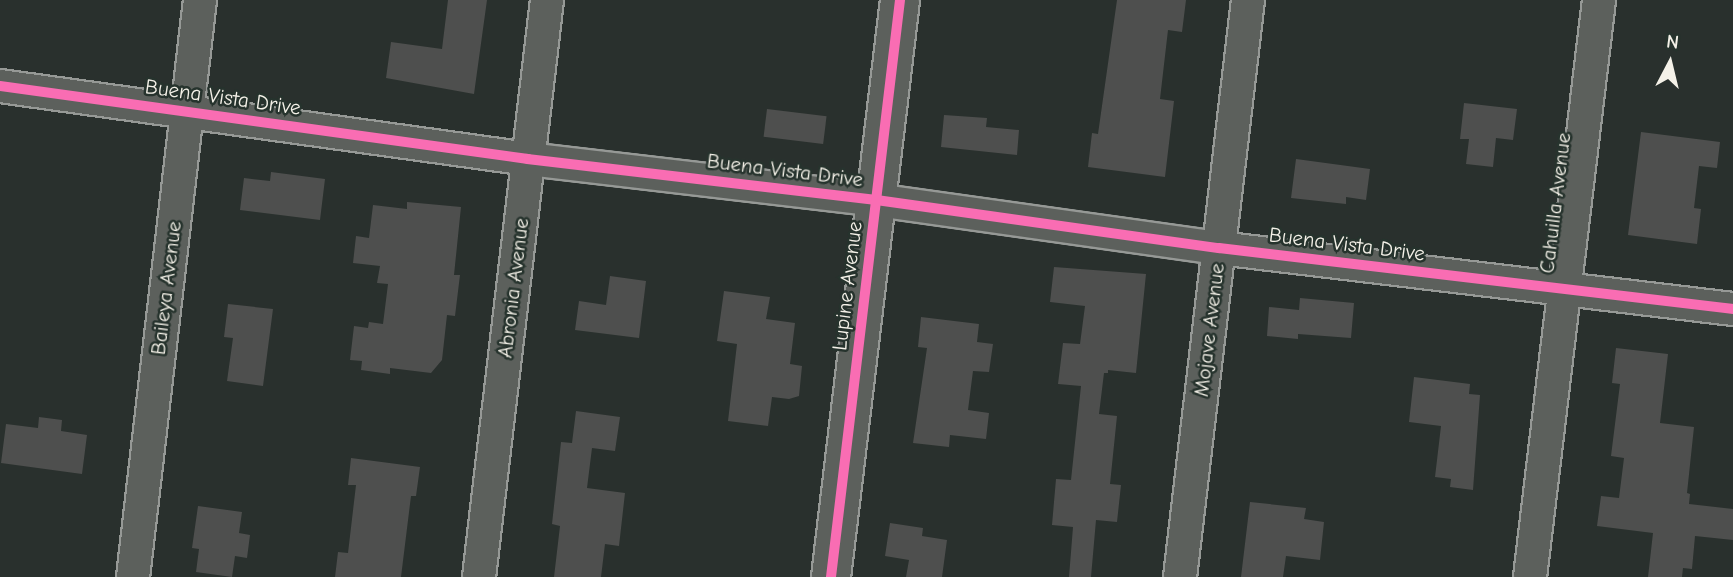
<!DOCTYPE html>
<html>
<head>
<meta charset="utf-8">
<style>
	body { margin:0 }
	#map { position:relative; width:1733px; height:577px; overflow:hidden; background:#29302d; font-family:"Comic Neue",sans-serif }
	div>[style] { position:absolute }
	[style*='--x'] { left:calc(var(--x)*1px); top:calc(var(--y)*1px); width:calc(var(--w)*1px); rotate:calc(var(--a)*1deg) }
	.building>* { inset:0; background:#4e4f4e; transform-origin:0 0 }
	.roads { filter:drop-shadow(2px 0 #969996) drop-shadow(-2px 0 #969996) drop-shadow(0 2px #969996) drop-shadow(0 -2px #969996) }
	.minor>* { height:32px; margin:-16px; padding:0 16px; transform-origin:16px; border-radius:16px; background:#5c605c }
	.tertiary>* { height:38px; margin:-19px; padding:0 19px; transform-origin:19px; border-radius:19px; background:#5c605c }
	.cycleway>* { height:10px; margin:-5px; padding:0 5px; transform-origin:5px; border-radius:5px; background:#f96db3 }
	span { translate:-50% -50%; white-space:nowrap; text-align:center; line-height:1.15; -webkit-text-stroke:5px #26332d; paint-order:stroke }
	.street-label { font-size:21px; color:#f4f1e8 }
	.north { position:absolute; left:1635px; top:28px; width:70px; height:70px; -webkit-text-stroke:5px #26332d; paint-order:stroke; rotate:7deg; font-size:19px; font-weight:700; line-height:28px; text-align:center; color:#f4f1e8 }
	.north::after { content:''; display:block; margin:auto; width:24px; height:32px; background:#f4f1e8; clip-path:polygon(50% 0,100% 100%,50% 72%,0 100%) }
</style>
</head>
<body>
<div id="map">
	<div class="building">
		<i style="clip-path:polygon(448px 0,487px 0,474px 94px,386px 78px,391px 42px,442px 49px)"></i>
		<i style="clip-path:polygon(1117px 0,1186px 0,1182px 32px,1168px 30px,1160px 99px,1174px 101px,1165px 177px,1088px 167px,1092px 133px,1098px 134px)"></i>
		<i style="clip-path:polygon(1464px 103px,1517px 109px,1513px 140px,1496px 138px,1493px 167px,1466px 164px,1469px 139px,1460px 139px)"></i>
		<i style="left:767px;top:109px;width:60px;height:28px;rotate:7deg"></i>
		<i style="clip-path:polygon(944px 115px,987px 118px,986px 127px,1019px 130px,1017px 155px,941px 147px)"></i>
		<i style="clip-path:polygon(1641px 132px,1720px 142px,1717px 168px,1699px 166px,1694px 208px,1701px 209px,1697px 244px,1628px 235px)"></i>
		<i style="clip-path:polygon(1296px 159px,1370px 169px,1366px 200px,1346px 197px,1346px 204px,1291px 198px)"></i>
		<i style="clip-path:polygon(271px 172px,325px 179px,320px 220px,240px 210px,244px 178px,270px 181px)"></i>
		<i style="clip-path:polygon(407px 202px,461px 207px,454px 275px,460px 275px,455px 316px,447px 315px,442px 360px,431px 373px,390px 368px,390px 374px,361px 370px,362px 361px,350px 360px,354px 326px,368px 328px,369px 322px,383px 324px,388px 284px,377px 283px,380px 266px,353px 263px,356px 236px,369px 238px,373px 205px,407px 209px)"></i>
		<i style="clip-path:polygon(1054px 267px,1146px 274px,1136px 373px,1108px 370px,1108px 373px,1104px 373px,1099px 414px,1117px 416px,1110px 484px,1121px 485px,1117px 522px,1096px 520px,1091px 577px,1069px 577px,1073px 527px,1052px 525px,1056px 479px,1071px 480px,1081px 386px,1058px 384px,1063px 343px,1080px 344px,1085px 306px,1050px 302px)"></i>
		<i style="clip-path:polygon(610px 276px,646px 281px,639px 338px,575px 330px,579px 301px,606px 305px)"></i>
		<i style="clip-path:polygon(724px 291px,770px 297px,766px 319px,795px 323px,790px 364px,802px 366px,799px 396px,789px 399px,772px 397px,768px 426px,728px 421px,737px 344px,717px 341px)"></i>
		<i style="clip-path:polygon(1300px 298px,1354px 303px,1351px 338px,1298px 334px,1298px 339px,1267px 336px,1269px 307px,1299px 310px)"></i>
		<i style="clip-path:polygon(228px 304px,273px 309px,263px 386px,227px 381px,233px 338px,224px 337px)"></i>
		<i style="clip-path:polygon(921px 317px,979px 324px,977px 342px,993px 344px,989px 372px,973px 371px,968px 410px,989px 413px,986px 439px,950px 435px,949px 447px,913px 443px,927px 348px,918px 347px)"></i>
		<i style="clip-path:polygon(1616px 348px,1668px 354px,1660px 423px,1694px 427px,1687px 493px,1690px 494px,1689px 504px,1733px 509px,1733px 540px,1695px 536px,1692px 569px,1683px 568px,1682px 577px,1648px 577px,1653px 533px,1597px 526px,1601px 496px,1619px 498px,1624px 458px,1611px 456px,1620px 384px,1612px 383px)"></i>
		<i style="clip-path:polygon(1414px 377px,1470px 384px,1469px 394px,1480px 395px,1473px 490px,1450px 487px,1451px 479px,1435px 477px,1441px 426px,1409px 422px)"></i>
		<i style="clip-path:polygon(576px 411px,620px 417px,615px 451px,592px 448px,587px 488px,625px 493px,619px 546px,605px 544px,601px 577px,554px 577px,560px 526px,552px 524px,561px 442px,572px 443px)"></i>
		<i style="clip-path:polygon(39px 417px,62px 420px,61px 431px,87px 435px,82px 474px,1px 463px,6px 424px,38px 428px)"></i>
		<i style="clip-path:polygon(351px 458px,420px 467px,416px 496px,411px 496px,401px 577px,335px 577px,338px 552px,348px 553px,356px 485px,348px 485px)"></i>
		<i style="clip-path:polygon(1250px 502px,1306px 508px,1304px 519px,1324px 522px,1320px 560px,1286px 556px,1283px 577px,1241px 577px)"></i>
		<i style="clip-path:polygon(198px 506px,242px 512px,239px 533px,250px 535px,247px 558px,235px 556px,232px 577px,196px 572px,199px 549px,192px 548px)"></i>
		<i style="clip-path:polygon(890px 523px,923px 528px,922px 536px,947px 540px,942px 577px,906px 577px,909px 560px,885px 556px)"></i>
	</div>
	<div class="roads">
		<div class="minor">
			<i style="--x:0;--y:86;--w:533;--a:7.87"></i>
			<i style="--x:528;--y:159;--w:350;--a:6.7"></i>
			<i style="--x:876;--y:200;--w:346;--a:8"></i>
			<i style="--x:1219;--y:248;--w:518;--a:6.77"></i>
			<i style="--x:133;--y:577;--w:581;--a:-83.38"></i>
			<i style="--x:479;--y:577;--w:581;--a:-83.28"></i>
			<i style="--x:1180;--y:577;--w:581;--a:-83.28"></i>
			<i style="--x:1530;--y:577;--w:581;--a:-83.18"></i>
		</div>
		<div class="tertiary">
			<i style="--x:831;--y:577;--w:581;--a:-83.18"></i>
		</div>
	</div>
	<div class="cycleway">
		<i style="--x:0;--y:86;--w:533;--a:7.87"></i>
		<i style="--x:528;--y:159;--w:350;--a:6.7"></i>
		<i style="--x:876;--y:200;--w:346;--a:8"></i>
		<i style="--x:1219;--y:248;--w:518;--a:6.77"></i>
		<i style="--x:831;--y:577;--w:581;--a:-83.18"></i>
	</div>
	<div class="street-label">
		<span style="left:223px;top:97px;rotate:8deg">Buena Vista Drive</span>
		<span style="left:785px;top:170px;rotate:7deg">Buena Vista Drive</span>
		<span style="left:1555px;top:203px;rotate:-83deg">Cahuilla Avenue</span>
		<span style="left:1347px;top:244px;rotate:7deg">Buena Vista Drive</span>
		<span style="left:847px;top:286px;rotate:-83deg">Lupine Avenue</span>
		<span style="left:166px;top:288px;rotate:-83deg">Baileya Avenue</span>
		<span style="left:513px;top:288px;rotate:-83deg">Abronia Avenue</span>
		<span style="left:1209px;top:330px;rotate:-83deg">Mojave Avenue</span>
	</div>
	<div class="north">N</div>
</div>
</body>
</html>
